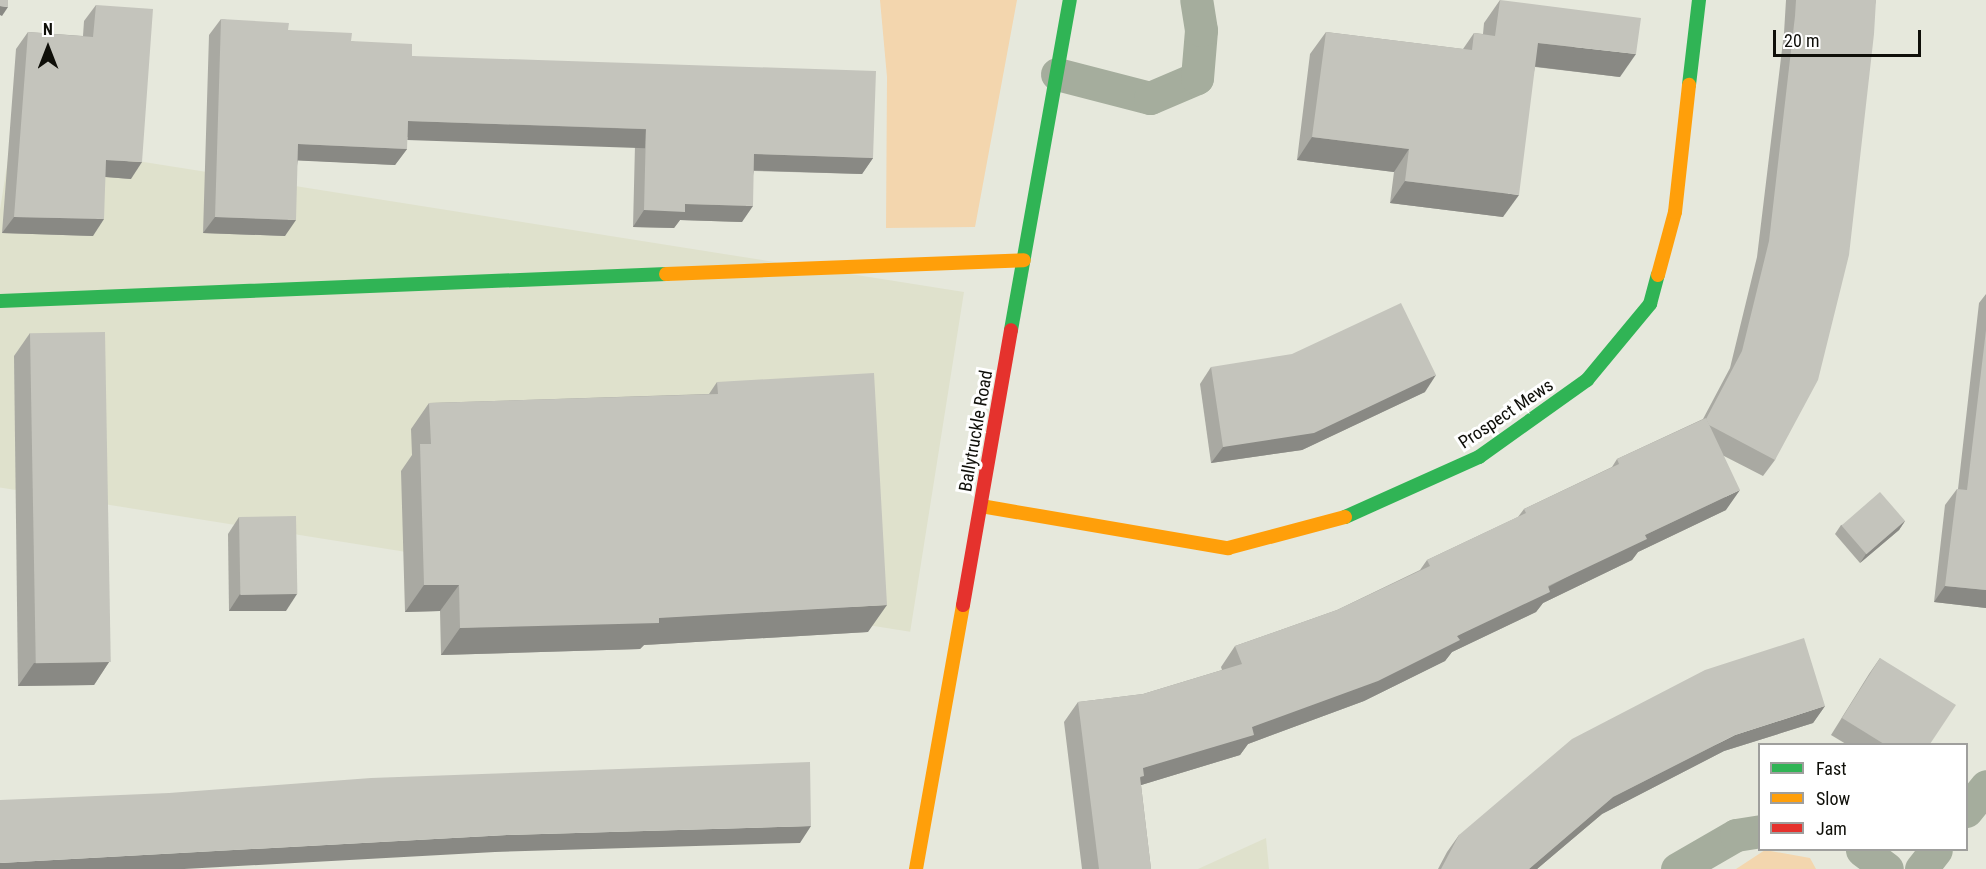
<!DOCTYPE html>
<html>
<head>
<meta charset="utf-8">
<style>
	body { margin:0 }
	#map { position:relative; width:1986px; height:869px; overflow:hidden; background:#e6e8dc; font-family:"Roboto Condensed",sans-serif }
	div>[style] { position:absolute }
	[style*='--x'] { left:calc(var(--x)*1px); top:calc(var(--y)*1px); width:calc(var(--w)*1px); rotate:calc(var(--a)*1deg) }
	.built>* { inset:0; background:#dfe1cc; transform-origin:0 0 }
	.green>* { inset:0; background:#f3d6ae }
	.street>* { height:33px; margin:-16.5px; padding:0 16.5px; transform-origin:16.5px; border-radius:16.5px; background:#a5ad9d }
	.fast>* { height:14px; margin:-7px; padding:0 7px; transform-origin:7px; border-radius:7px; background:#30b455 }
	.slow>* { height:14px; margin:-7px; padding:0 7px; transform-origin:7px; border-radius:7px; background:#ff9f0a }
	.jam>* { height:14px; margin:-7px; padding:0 7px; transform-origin:7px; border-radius:7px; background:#e5322d }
	.wall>* { inset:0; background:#a9a9a2 }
	.shaded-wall>* { inset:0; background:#898984; transform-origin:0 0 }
	.building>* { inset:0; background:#c4c4bc; transform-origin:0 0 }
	span { translate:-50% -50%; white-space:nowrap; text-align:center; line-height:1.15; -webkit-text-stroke:6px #fff; paint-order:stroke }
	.street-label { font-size:18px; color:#0f0f09 }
	.legend { position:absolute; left:1758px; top:743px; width:210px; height:108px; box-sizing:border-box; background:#fff; border:2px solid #9f9f9d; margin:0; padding:8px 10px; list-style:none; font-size:18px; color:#0f0f09 }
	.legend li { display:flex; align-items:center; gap:12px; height:30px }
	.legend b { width:30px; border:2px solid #9f9f9d }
	.north { position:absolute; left:18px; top:18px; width:60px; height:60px; -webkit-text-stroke:4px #fff; paint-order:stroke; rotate:0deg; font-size:16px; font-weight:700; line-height:24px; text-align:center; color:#0f0f09 }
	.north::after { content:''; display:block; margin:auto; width:21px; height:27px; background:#0f0f09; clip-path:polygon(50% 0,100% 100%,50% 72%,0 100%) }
	.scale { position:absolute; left:1773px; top:30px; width:148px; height:27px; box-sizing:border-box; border:3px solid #0f0f09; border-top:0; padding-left:8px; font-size:18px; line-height:21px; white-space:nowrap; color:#0f0f09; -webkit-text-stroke:4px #fff; paint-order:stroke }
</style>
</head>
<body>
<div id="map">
	<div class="built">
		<i style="left:964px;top:292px;width:344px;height:965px;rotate:99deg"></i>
		<i style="clip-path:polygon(1266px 838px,1269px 869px,1198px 869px)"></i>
	</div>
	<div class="green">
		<i style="clip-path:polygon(880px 0,1017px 0,975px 227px,886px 228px,887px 77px)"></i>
		<i style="clip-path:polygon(1765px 850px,1810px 858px,1816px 869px,1736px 869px)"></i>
	</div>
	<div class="street">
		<i style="--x:1057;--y:74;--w:96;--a:14.5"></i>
		<i style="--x:1150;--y:98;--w:51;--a:-23.1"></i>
		<i style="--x:1197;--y:78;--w:48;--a:-85.2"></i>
		<i style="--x:1201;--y:30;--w:30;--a:-99"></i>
		<i style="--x:1966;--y:811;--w:32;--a:-51"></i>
		<i style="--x:1862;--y:850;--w:31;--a:37"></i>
		<i style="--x:1677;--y:869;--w:68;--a:-30"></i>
		<i style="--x:1736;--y:835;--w:24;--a:-9"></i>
		<i style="--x:1921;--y:869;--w:24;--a:-52"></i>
	</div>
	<div class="fast">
		<i style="--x:1689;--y:85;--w:86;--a:-83.3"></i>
		<i style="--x:0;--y:301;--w:667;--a:-2.32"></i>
		<i style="--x:1011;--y:330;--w:335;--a:-79.9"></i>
		<i style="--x:1345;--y:517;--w:147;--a:-24.1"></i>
		<i style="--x:1479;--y:457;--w:133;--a:-35.5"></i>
		<i style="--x:1587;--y:380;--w:99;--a:-50.3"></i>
		<i style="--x:1650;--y:304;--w:30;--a:-75"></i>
	</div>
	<div class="slow">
		<i style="--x:666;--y:274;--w:358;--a:-2.2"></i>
		<i style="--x:1658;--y:275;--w:65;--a:-74.9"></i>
		<i style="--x:1675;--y:212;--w:128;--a:-83.7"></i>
		<i style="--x:981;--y:506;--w:251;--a:9.7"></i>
		<i style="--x:1228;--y:548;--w:121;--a:-14.8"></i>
		<i style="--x:916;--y:869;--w:268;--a:-79.9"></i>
	</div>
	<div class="jam">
		<i style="--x:963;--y:605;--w:279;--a:-80.1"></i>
	</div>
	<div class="wall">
		<i style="clip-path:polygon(1500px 0,1620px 77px,1535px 67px,1503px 217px,1390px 203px,1394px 172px,1297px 160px,1310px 54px,1326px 32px,1463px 49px,1474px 33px,1483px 34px,1484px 23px)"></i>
		<i style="clip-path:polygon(1786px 0,1876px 0,1775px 460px,1763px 476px,1724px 456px,1726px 510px,1638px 552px,1632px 560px,1543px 603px,1536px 612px,1452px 652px,1445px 661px,1364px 701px,1248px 744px,1240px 755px,1141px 785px,1151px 869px,1082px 869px,1064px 722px,1078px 702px,1143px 694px,1222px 670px,1221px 667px,1235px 646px,1337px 610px,1420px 570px,1427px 560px,1518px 517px,1524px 509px,1612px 467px,1617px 459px,1703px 419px,1730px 368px,1757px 257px,1784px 33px)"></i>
		<i style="clip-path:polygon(96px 5px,131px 179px,105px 177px,93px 236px,2px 233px,16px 49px,28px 32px,83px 36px,84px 21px)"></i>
		<i style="clip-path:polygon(221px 19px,351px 41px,412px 56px,873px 158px,862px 174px,754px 171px,742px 222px,680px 220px,674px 228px,633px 227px,635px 145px,407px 137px,407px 149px,395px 165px,298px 160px,285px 236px,203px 233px,209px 35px)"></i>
		<i style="clip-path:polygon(1986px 294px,1986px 608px,1934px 602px,1945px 505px,1957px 489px,1958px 489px,1979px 303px)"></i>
		<i style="clip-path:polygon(30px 333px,109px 662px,94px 685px,18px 686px,14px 356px)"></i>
		<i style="clip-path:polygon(1211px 367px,1425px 392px,1302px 450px,1211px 463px,1200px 384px)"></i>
		<i style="clip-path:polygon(717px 382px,868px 632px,644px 645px,640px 649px,441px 655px,440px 611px,405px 612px,401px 471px,412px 455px,411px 429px,429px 403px,709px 394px)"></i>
		<i style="clip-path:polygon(239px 517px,286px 611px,229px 611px,228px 534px)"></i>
		<i style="clip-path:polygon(1905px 521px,1899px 530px,1860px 563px,1835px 534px,1841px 525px)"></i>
		<i style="clip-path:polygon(1880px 658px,1930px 744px,1846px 744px,1831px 735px,1869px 674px)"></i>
		<i style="clip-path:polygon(1825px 706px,1813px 723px,1724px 751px,1602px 814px,1537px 869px,1438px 869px,1447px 852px,1459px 835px)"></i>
	</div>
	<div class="shaded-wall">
		<i style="clip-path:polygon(0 6px,8px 7px,2px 16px,0 15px)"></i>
		<i style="clip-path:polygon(1538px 43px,1636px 54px,1620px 77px,1522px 65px)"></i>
		<i style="left:408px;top:121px;width:238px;height:19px;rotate:2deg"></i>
		<i style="clip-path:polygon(1312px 137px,1409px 149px,1394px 172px,1297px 160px)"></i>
		<i style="clip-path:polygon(298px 144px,407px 149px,395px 165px,287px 160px)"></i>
		<i style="clip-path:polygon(754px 154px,873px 158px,862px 174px,743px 170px)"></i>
		<i style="clip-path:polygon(106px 160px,142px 162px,131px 179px,94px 176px)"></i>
		<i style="clip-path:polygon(1405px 181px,1519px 195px,1503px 217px,1390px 203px)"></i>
		<i style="clip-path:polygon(685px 204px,753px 206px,742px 222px,680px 220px,674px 228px,633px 227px,644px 210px)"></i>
		<i style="clip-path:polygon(14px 217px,104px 219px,93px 236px,2px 233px)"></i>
		<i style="clip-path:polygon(215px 217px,296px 220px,285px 236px,203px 233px)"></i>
		<i style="clip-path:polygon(1436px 375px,1425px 392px,1302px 450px,1211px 463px,1223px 447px)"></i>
		<i style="clip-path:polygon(1740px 490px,1726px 510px,1638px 552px,1632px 560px,1543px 603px,1536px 612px,1452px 652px,1445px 661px,1364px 701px,1248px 744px,1240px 755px,1138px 786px,1143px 768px,1252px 727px,1457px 636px,1645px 535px)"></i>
		<i style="clip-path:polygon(1905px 521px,1899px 530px,1860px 563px,1866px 554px)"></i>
		<i style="clip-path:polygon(424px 585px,459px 585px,440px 611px,405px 612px)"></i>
		<i style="clip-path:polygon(1945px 586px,1986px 590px,1986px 608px,1934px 602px)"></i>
		<i style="clip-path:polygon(240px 594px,297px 594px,286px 611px,229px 611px)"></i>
		<i style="clip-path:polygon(887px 605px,868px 632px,644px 645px,640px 649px,441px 655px,460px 628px)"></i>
		<i style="clip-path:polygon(109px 662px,94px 685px,18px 686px,34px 663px)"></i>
		<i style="clip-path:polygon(1825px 706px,1813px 723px,1724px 751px,1602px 814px,1537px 869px,1529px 869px,1613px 797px,1735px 735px)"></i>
		<i style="clip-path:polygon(811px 826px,800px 843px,495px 852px,184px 869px,0 869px,0 863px,507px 835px)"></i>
	</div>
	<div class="building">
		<i style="clip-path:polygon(0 0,8px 0,8px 7px,0 6px)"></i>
		<i style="clip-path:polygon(1500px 0,1641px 18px,1636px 54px,1538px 43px,1519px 195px,1405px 181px,1409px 149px,1312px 137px,1326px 32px,1472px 50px,1474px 33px,1495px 36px)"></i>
		<i style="clip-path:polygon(1796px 0,1876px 0,1874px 34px,1849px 255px,1818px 380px,1775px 460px,1709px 425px,1706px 419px,1742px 351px,1769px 241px,1795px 16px)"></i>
		<i style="clip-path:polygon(96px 5px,153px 9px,142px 162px,106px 160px,104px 219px,14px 217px,28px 32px,93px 37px)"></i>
		<i style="clip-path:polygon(221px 19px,289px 23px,288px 30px,352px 33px,351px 41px,412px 44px,412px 56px,876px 71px,873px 158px,754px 154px,753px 206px,685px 204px,685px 212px,644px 210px,646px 129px,408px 121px,407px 149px,298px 144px,296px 220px,215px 217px)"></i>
		<i style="clip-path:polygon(1401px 303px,1436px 375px,1314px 433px,1223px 447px,1211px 367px,1292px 354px)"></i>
		<i style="clip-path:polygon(1986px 330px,1986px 590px,1945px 586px,1957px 489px,1967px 490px)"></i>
		<i style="left:105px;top:332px;width:330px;height:75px;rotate:89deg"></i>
		<i style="clip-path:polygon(874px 373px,887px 605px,659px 618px,659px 623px,460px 628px,459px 585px,424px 585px,420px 444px,431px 444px,429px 403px,718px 394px,717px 382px)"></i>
		<i style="clip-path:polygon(1706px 418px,1740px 490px,1645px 535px,1647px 539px,1548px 586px,1550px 592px,1457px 636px,1460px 640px,1378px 681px,1252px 727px,1254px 735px,1143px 768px,1144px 776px,1140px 777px,1151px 869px,1099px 869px,1078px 702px,1143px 694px,1242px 664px,1235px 646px,1337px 610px,1430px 566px,1427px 560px,1526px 513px,1524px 509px,1619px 464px,1617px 459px)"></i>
		<i style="left:1880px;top:492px;width:38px;height:51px;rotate:49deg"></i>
		<i style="left:296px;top:516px;width:78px;height:57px;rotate:89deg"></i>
		<i style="clip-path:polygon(1804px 638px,1825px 706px,1735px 735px,1613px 797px,1529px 869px,1441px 869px,1459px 835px,1572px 739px,1705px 670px)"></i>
		<i style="clip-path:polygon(1880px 658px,1956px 705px,1930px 744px,1884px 744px,1842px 718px)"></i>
		<i style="clip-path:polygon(810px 762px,811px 826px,507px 835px,0 863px,0 800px,169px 793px,371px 778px)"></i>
	</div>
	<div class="street-label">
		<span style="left:1506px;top:414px;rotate:-34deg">Prospect Mews</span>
		<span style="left:976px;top:431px;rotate:-80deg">Ballytruckle Road</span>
	</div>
	<ul class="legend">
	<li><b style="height:8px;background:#30b455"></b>Fast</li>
	<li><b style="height:8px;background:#ff9f0a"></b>Slow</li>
	<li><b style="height:8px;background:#e5322d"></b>Jam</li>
	</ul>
	<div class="north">N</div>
	<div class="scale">20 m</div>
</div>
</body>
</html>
